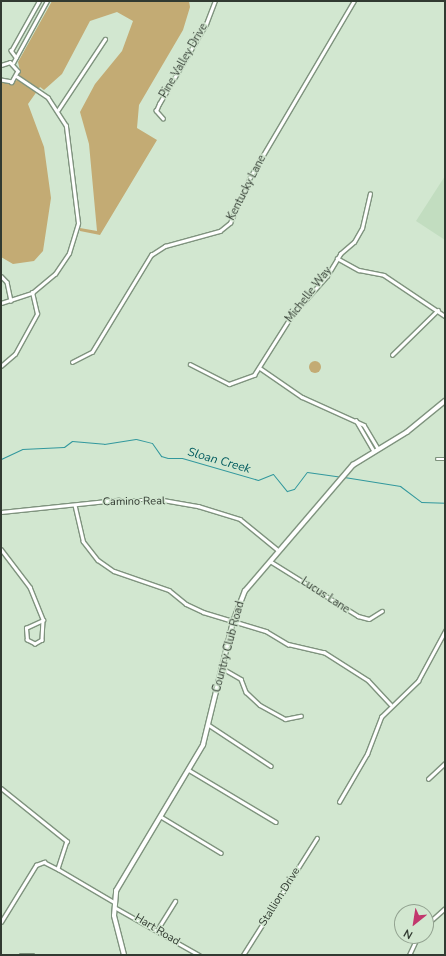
<!DOCTYPE html>
<html>
<head>
<meta charset="utf-8">
<style>
	body { margin:0 }
	#map { position:relative; width:446px; height:956px; overflow:hidden; background:#d2e7d0; font-family:"Nunito Sans",sans-serif }
	div>[style] { position:absolute }
	[style*='--x'] { left:calc(var(--x)*1px); top:calc(var(--y)*1px); width:calc(var(--w)*1px); rotate:calc(var(--a)*1deg) }
	.built>* { inset:0; background:#c2ddc0 }
	.green>* { inset:0; background:#c3ab74 }
	.round { border-radius:50% }
	.stream>* { height:1px; margin:-0.5px; padding:0 0.5px; transform-origin:0.5px; border-radius:0.5px; background:#32989d }
	.roads { filter:drop-shadow(1px 0 #7f937e) drop-shadow(-1px 0 #7f937e) drop-shadow(0 1px #7f937e) drop-shadow(0 -1px #7f937e) }
	.minor>* { height:2.5px; margin:-1.25px; padding:0 1.25px; transform-origin:1.25px; border-radius:1.25px; background:#fff }
	.tertiary>* { height:3px; margin:-1.5px; padding:0 1.5px; transform-origin:1.5px; border-radius:1.5px; background:#fff }
	.secondary>* { height:3.5px; margin:-1.75px; padding:0 1.75px; transform-origin:1.75px; border-radius:1.75px; background:#fff }
	span { translate:-50% -50%; white-space:nowrap; text-align:center; line-height:1.15; -webkit-text-stroke:3px #d2e7d0; paint-order:stroke }
	.street-label { font-size:11px; color:#313a31 }
	.water-label { font-size:12px; color:#005b5f; font-style:italic }
	.frame { position:absolute; inset:0; border:2px solid #313a31; pointer-events:none }
	.north { position:absolute; left:394px; top:904px; width:40px; height:40px; box-sizing:border-box; background:#d2e7d0; border:1px solid #92a290; border-radius:50%; rotate:210deg; font-size:11px; font-weight:700; line-height:16px; text-align:center; color:#313a31 }
	.north::after { content:''; display:block; margin:auto; width:14px; height:18px; background:#c2376d; clip-path:polygon(50% 0,100% 100%,50% 72%,0 100%) }
</style>
</head>
<body>
<div id="map">
	<div class="built">
		<i style="clip-path:polygon(445px 176px,445px 240px,416px 221px)"></i>
	</div>
	<div class="green">
		<i style="clip-path:polygon(52px 1px,189px 1px,190px 7px,183px 30px,139px 105px,137px 128px,157px 140px,100px 235px,80px 231px,80px 228px,97px 231px,89px 144px,80px 112px,95px 84px,122px 51px,133px 21px,117px 12px,90px 21px,62px 74px,44px 90px,40px 87px,28px 104px,44px 147px,51px 198px,43px 251px,34px 261px,13px 264px,1px 257px,1px 82px,9px 84px,17px 80px,20px 71px,18px 62px)"></i>
		<i class="round" style="left:309px;top:361px;width:12px;height:12px"></i>
	</div>
	<div class="stream">
		<i style="--x:1;--y:459;--w:23;--a:-25"></i>
		<i style="--x:22;--y:449;--w:42;--a:-2.7"></i>
		<i style="--x:64;--y:447;--w:10;--a:-37"></i>
		<i style="--x:72;--y:441;--w:32;--a:5"></i>
		<i style="--x:104;--y:444;--w:32;--a:-9"></i>
		<i style="--x:136;--y:439;--w:16;--a:14"></i>
		<i style="--x:152;--y:443;--w:16;--a:55"></i>
		<i style="--x:161;--y:456;--w:7;--a:16"></i>
		<i style="--x:168;--y:458;--w:14;--a:0"></i>
		<i style="--x:182;--y:458;--w:79;--a:16.1"></i>
		<i style="--x:258;--y:480;--w:16;--a:-22"></i>
		<i style="--x:273;--y:474;--w:22;--a:51"></i>
		<i style="--x:287;--y:491;--w:7;--a:-16"></i>
		<i style="--x:294;--y:489;--w:21;--a:-53"></i>
		<i style="--x:307;--y:472;--w:34;--a:8"></i>
		<i style="--x:344;--y:477;--w:57;--a:9.1"></i>
		<i style="--x:400;--y:486;--w:26;--a:37"></i>
		<i style="--x:421;--y:502;--w:24;--a:2"></i>
	</div>
	<div class="roads">
		<div class="minor">
			<i style="--x:16;--y:58;--w:9;--a:-126"></i>
			<i style="--x:11;--y:51;--w:57;--a:-60.8"></i>
			<i style="--x:13;--y:63;--w:71;--a:-61.3"></i>
			<i style="--x:1;--y:65;--w:9;--a:-18"></i>
			<i style="--x:10;--y:62;--w:12;--a:48"></i>
			<i style="--x:18;--y:71;--w:13;--a:119"></i>
			<i style="--x:12;--y:82;--w:11;--a:-170"></i>
			<i style="--x:58;--y:110;--w:85;--a:-56.5"></i>
			<i style="--x:163;--y:119;--w:11;--a:-131"></i>
			<i style="--x:156;--y:111;--w:8;--a:-67"></i>
			<i style="--x:159;--y:104;--w:93;--a:-59.6"></i>
			<i style="--x:206;--y:24;--w:25;--a:-69"></i>
			<i style="--x:337;--y:258;--w:25;--a:29"></i>
			<i style="--x:359;--y:270;--w:25;--a:11"></i>
			<i style="--x:384;--y:275;--w:73;--a:33.9"></i>
			<i style="--x:1;--y:276;--w:8;--a:45"></i>
			<i style="--x:7;--y:282;--w:19;--a:78"></i>
			<i style="--x:1;--y:303;--w:33;--a:-18"></i>
			<i style="--x:32;--y:293;--w:30;--a:-40"></i>
			<i style="--x:55;--y:274;--w:25;--a:-56"></i>
			<i style="--x:69;--y:253;--w:31;--a:-73"></i>
			<i style="--x:78;--y:223;--w:98;--a:-97.1"></i>
			<i style="--x:66;--y:126;--w:33;--a:-123"></i>
			<i style="--x:48;--y:98;--w:37;--a:-146"></i>
			<i style="--x:392;--y:355;--w:64;--a:-44.4"></i>
			<i style="--x:72;--y:362;--w:22;--a:-27"></i>
			<i style="--x:92;--y:352;--w:114;--a:-58.7"></i>
			<i style="--x:151;--y:255;--w:17;--a:-33"></i>
			<i style="--x:165;--y:246;--w:57;--a:-15.3"></i>
			<i style="--x:220;--y:231;--w:13;--a:-39"></i>
			<i style="--x:230;--y:223;--w:48;--a:-66.6"></i>
			<i style="--x:249;--y:179;--w:207;--a:-59.5"></i>
			<i style="--x:190;--y:364;--w:44;--a:27.1"></i>
			<i style="--x:229;--y:384;--w:27;--a:-20"></i>
			<i style="--x:254;--y:375;--w:71;--a:-57.7"></i>
			<i style="--x:292;--y:315;--w:52;--a:-48.1"></i>
			<i style="--x:327;--y:276;--w:26;--a:-59"></i>
			<i style="--x:340;--y:254;--w:18;--a:-41"></i>
			<i style="--x:354;--y:242;--w:16;--a:-60"></i>
			<i style="--x:362;--y:228;--w:35;--a:-77"></i>
			<i style="--x:1;--y:366;--w:18;--a:-41"></i>
			<i style="--x:15;--y:354;--w:46;--a:-61.2"></i>
			<i style="--x:37;--y:314;--w:22;--a:-103"></i>
			<i style="--x:260;--y:368;--w:51;--a:34.6"></i>
			<i style="--x:302;--y:397;--w:68;--a:24.3"></i>
			<i style="--x:364;--y:425;--w:27;--a:59"></i>
			<i style="--x:356;--y:420;--w:34;--a:60"></i>
			<i style="--x:437;--y:459;--w:8;--a:0"></i>
			<i style="--x:75;--y:505;--w:37;--a:77"></i>
			<i style="--x:83;--y:541;--w:24;--a:52"></i>
			<i style="--x:98;--y:560;--w:19;--a:35"></i>
			<i style="--x:114;--y:571;--w:58;--a:19.1"></i>
			<i style="--x:169;--y:590;--w:22;--a:39"></i>
			<i style="--x:186;--y:604;--w:19;--a:25"></i>
			<i style="--x:203;--y:612;--w:66;--a:16.8"></i>
			<i style="--x:266;--y:631;--w:26;--a:31"></i>
			<i style="--x:288;--y:644;--w:37;--a:13"></i>
			<i style="--x:324;--y:652;--w:52;--a:32.5"></i>
			<i style="--x:368;--y:680;--w:33;--a:47"></i>
			<i style="--x:1;--y:512;--w:118;--a:-5.9"></i>
			<i style="--x:118;--y:500;--w:45;--a:0"></i>
			<i style="--x:163;--y:500;--w:36;--a:10"></i>
			<i style="--x:198;--y:506;--w:44;--a:17.2"></i>
			<i style="--x:240;--y:519;--w:49;--a:39.2"></i>
			<i style="--x:1;--y:549;--w:48;--a:52.7"></i>
			<i style="--x:30;--y:587;--w:35;--a:68"></i>
			<i style="--x:270;--y:561;--w:104;--a:32"></i>
			<i style="--x:358;--y:616;--w:11;--a:15"></i>
			<i style="--x:369;--y:619;--w:15;--a:-32"></i>
			<i style="--x:43;--y:620;--w:20;--a:93"></i>
			<i style="--x:42;--y:640;--w:8;--a:150"></i>
			<i style="--x:35;--y:644;--w:9;--a:-153"></i>
			<i style="--x:27;--y:640;--w:12;--a:-95"></i>
			<i style="--x:26;--y:628;--w:19;--a:-25"></i>
			<i style="--x:222;--y:668;--w:22;--a:30"></i>
			<i style="--x:241;--y:679;--w:14;--a:69"></i>
			<i style="--x:246;--y:692;--w:19;--a:43"></i>
			<i style="--x:260;--y:705;--w:29;--a:29"></i>
			<i style="--x:285;--y:719;--w:16;--a:-11"></i>
			<i style="--x:209;--y:725;--w:74;--a:33.5"></i>
			<i style="--x:189;--y:770;--w:101;--a:30.9"></i>
			<i style="--x:428;--y:779;--w:23;--a:-43"></i>
			<i style="--x:1;--y:788;--w:85;--a:38.8"></i>
			<i style="--x:67;--y:841;--w:29;--a:108"></i>
			<i style="--x:58;--y:869;--w:65;--a:30.5"></i>
			<i style="--x:339;--y:802;--w:56;--a:-59.7"></i>
			<i style="--x:367;--y:754;--w:40;--a:-69"></i>
			<i style="--x:381;--y:717;--w:52;--a:-44.2"></i>
			<i style="--x:418;--y:681;--w:57;--a:-61.6"></i>
			<i style="--x:160;--y:816;--w:71;--a:31.2"></i>
			<i style="--x:1;--y:922;--w:67;--a:-58.4"></i>
			<i style="--x:36;--y:865;--w:9;--a:-21"></i>
			<i style="--x:44;--y:862;--w:16;--a:27"></i>
			<i style="--x:157;--y:930;--w:34;--a:-58"></i>
			<i style="--x:21;--y:955;--w:12;--a:0"></i>
			<i style="--x:243;--y:955;--w:138;--a:-57.7"></i>
		</div>
		<div class="tertiary">
			<i style="--x:114;--y:907;--w:98;--a:29.5"></i>
			<i style="--x:426;--y:925;--w:25;--a:-42"></i>
			<i style="--x:409;--y:955;--w:21;--a:-65"></i>
		</div>
		<div class="secondary">
			<i style="--x:124;--y:955;--w:40;--a:-104.4"></i>
			<i style="--x:114;--y:916;--w:25;--a:-85"></i>
			<i style="--x:116;--y:891;--w:170;--a:-59.2"></i>
			<i style="--x:203;--y:745;--w:127;--a:-76.3"></i>
			<i style="--x:233;--y:622;--w:33;--a:-69"></i>
			<i style="--x:245;--y:591;--w:166;--a:-49.4"></i>
			<i style="--x:353;--y:465;--w:63;--a:-31.4"></i>
			<i style="--x:407;--y:432;--w:49;--a:-39.2"></i>
		</div>
	</div>
	<div class="street-label">
		<span style="left:184px;top:61px;rotate:-60deg">Pine Valley Drive</span>
		<span style="left:247px;top:188px;rotate:-63deg">Kentucky Lane</span>
		<span style="left:309px;top:295px;rotate:-52deg">Michelle Way</span>
		<span style="left:134px;top:502px;rotate:-1deg">Camino Real</span>
		<span style="left:325px;top:596px;rotate:33deg">Lucus Lane</span>
		<span style="left:229px;top:647px;rotate:-75deg">Country Club Road</span>
		<span style="left:280px;top:897px;rotate:-58deg">Stallion Drive</span>
		<span style="left:157px;top:930px;rotate:31deg">Hart Road</span>
	</div>
	<div class="water-label">
		<span style="left:219px;top:461px;rotate:16deg">Sloan Creek</span>
	</div>
	<div class="frame"></div>
	<div class="north">N</div>
</div>
</body>
</html>
